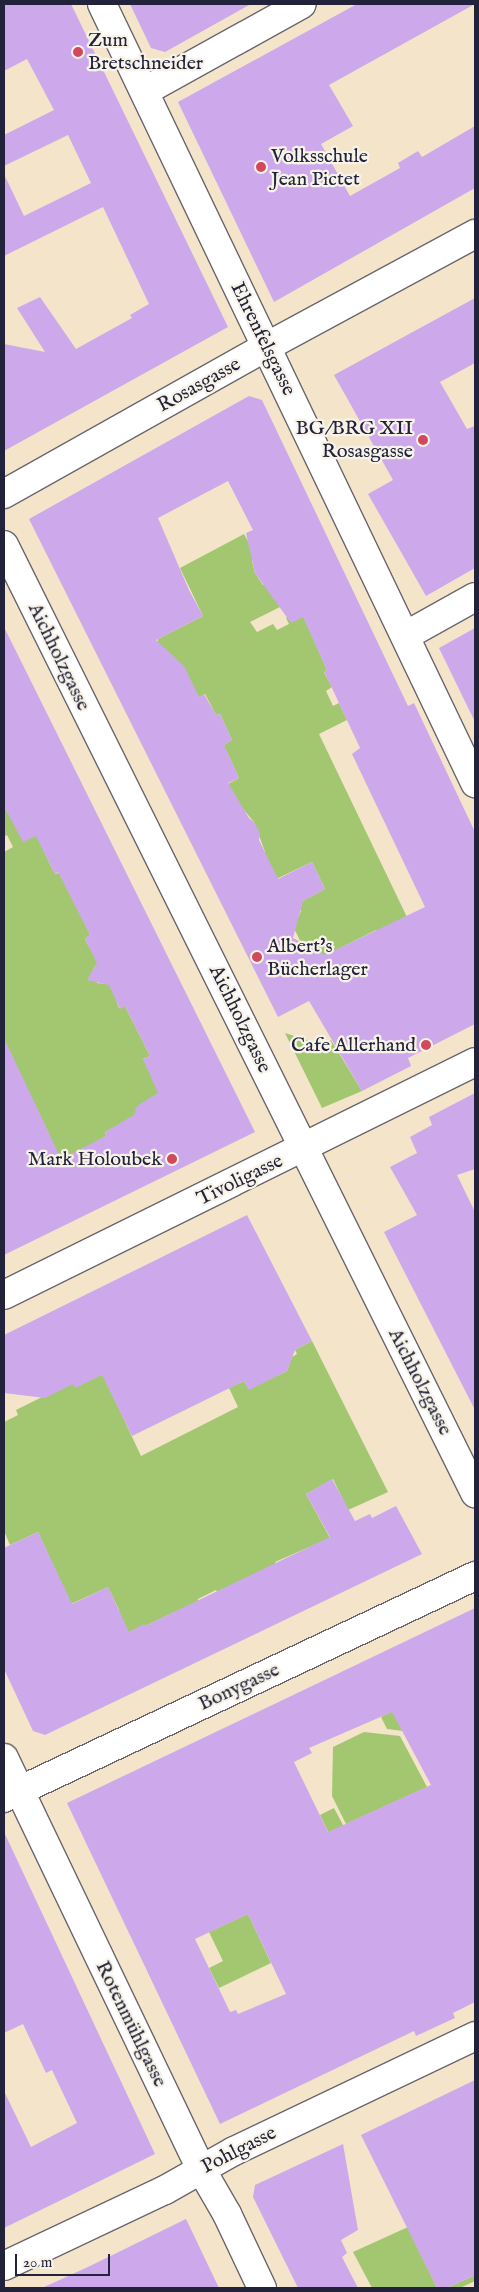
<!DOCTYPE html>
<html>
<head>
<meta charset="utf-8">
<style>
	body { margin:0 }
	#map { position:relative; width:479px; height:2292px; overflow:hidden; background:#f3e4ca; font-family:"IM FELL English",serif }
	div>[style] { position:absolute }
	[style*='--x'] { left:calc(var(--x)*1px); top:calc(var(--y)*1px); width:calc(var(--w)*1px); rotate:calc(var(--a)*1deg) }
	.green>* { inset:0; background:#a3c771 }
	.building>* { inset:0; background:#cda9ec }
	.roads { filter:drop-shadow(1px 0 #6b666d) drop-shadow(-1px 0 #6b666d) drop-shadow(0 1px #6b666d) drop-shadow(0 -1px #6b666d) }
	.minor>* { height:28px; margin:-14px; padding:0 14px; transform-origin:14px; border-radius:14px; background:#fff }
	.dots>* { width:14px; height:14px; translate:-50% -50%; box-sizing:border-box; border:2px solid #f7f3e8; border-radius:50% }
	span { translate:-50% -50%; white-space:nowrap; text-align:center; line-height:1.15; -webkit-text-stroke:4.5px #f7f3e8; paint-order:stroke }
	.poi-label { font-size:20px; color:#22223b }
	.left { translate:0 -50%; text-align:left }
	.right { translate:-100% -50%; text-align:right }
	.street-label { font-size:20px; color:#22223b }
	.frame { position:absolute; inset:0; border:5px solid #22223b; pointer-events:none }
	.scale { position:absolute; left:15px; top:2254px; width:95px; height:22px; box-sizing:border-box; border:2px solid #22223b; border-top:0; padding-left:6px; font-size:15px; line-height:18px; white-space:nowrap; color:#22223b; -webkit-text-stroke:4px #f7f3e8; paint-order:stroke }
</style>
</head>
<body>
<div id="map">
	<div class="green">
		<i style="clip-path:polygon(244px 534px,257px 557px,252px 561px,255px 573px,263px 585px,268px 583px,280px 607px,250px 622px,257px 632px,273px 624px,277px 630px,289px 624px,286px 618px,301px 611px,327px 670px,324px 672px,332px 687px,326px 691px,333px 706px,339px 703px,347px 720px,319px 734px,418px 940px,408px 997px,376px 930px,322px 957px,306px 953px,291px 922px,298px 918px,301px 911px,297px 904px,325px 889px,312px 862px,272px 881px,259px 857px,265px 852px,254px 822px,224px 786px,239px 778px,227px 752px,222px 746px,232px 740px,220px 714px,216px 715px,205px 694px,199px 697px,157px 646px,158px 639px,203px 616px,180px 568px)"></i>
		<i style="clip-path:polygon(4px 806px,8px 813px,28px 809px,46px 856px,55px 874px,61px 872px,90px 935px,85px 939px,89px 947px,94px 944px,103px 961px,95px 966px,92px 972px,97px 983px,107px 984px,114px 981px,121px 997px,116px 1000px,119px 1008px,125px 1006px,150px 1056px,143px 1059px,171px 1097px,113px 1128px,105px 1132px,106px 1136px,6px 1192px,4px 1189px,4px 1156px,49px 1134px,4px 1041px,4px 852px,13px 847px,7px 835px,4px 837px)"></i>
		<i style="clip-path:polygon(285px 1033px,322px 1045px,331px 1040px,362px 1091px,322px 1108px)"></i>
		<i style="clip-path:polygon(312px 1341px,388px 1492px,348px 1510px,333px 1479px,306px 1494px,330px 1538px,275px 1562px,276px 1564px,217px 1592px,216px 1590px,198px 1599px,198px 1601px,145px 1626px,144px 1625px,123px 1635px,119px 1610px,108px 1587px,71px 1604px,38px 1532px,10px 1545px,4px 1531px,4px 1422px,18px 1415px,16px 1410px,100px 1368px,141px 1456px,238px 1407px,229px 1388px,244px 1381px,249px 1389px,287px 1371px,292px 1357px,297px 1354px,295px 1350px)"></i>
		<i style="clip-path:polygon(399px 1708px,403px 1731px,387px 1729px,381px 1717px)"></i>
		<i style="clip-path:polygon(364px 1732px,400px 1736px,427px 1787px,346px 1824px,332px 1796px,333px 1747px)"></i>
		<i style="clip-path:polygon(334px 1808px,343px 1825px,356px 1889px,320px 1815px)"></i>
		<i style="clip-path:polygon(248px 1914px,271px 1963px,219px 1988px,209px 1968px,223px 1961px,209px 1932px)"></i>
		<i style="clip-path:polygon(408px 2227px,437px 2288px,372px 2288px,353px 2252px)"></i>
		<i style="clip-path:polygon(475px 2275px,475px 2281px,460px 2288px,447px 2288px)"></i>
	</div>
	<div class="building">
		<i style="clip-path:polygon(4px 4px,71px 4px,228px 327px,4px 451px,4px 344px,45px 352px,17px 308px,40px 297px,76px 349px,132px 318px,130px 315px,149px 304px,103px 207px,4px 256px,4px 174px,24px 216px,91px 183px,68px 135px,4px 166px,4px 135px,54px 110px,27px 59px,4px 71px)"></i>
		<i style="clip-path:polygon(130px 4px,251px 4px,165px 52px,151px 48px)"></i>
		<i style="clip-path:polygon(357px 4px,475px 4px,329px 85px,353px 126px,321px 144px,350px 196px,400px 168px,398px 163px,418px 151px,422px 157px,475px 126px,475px 188px,274px 302px,178px 102px)"></i>
		<i style="clip-path:polygon(475px 298px,475px 363px,440px 382px,467px 429px,475px 426px,475px 568px,426px 596px,368px 494px,393px 480px,334px 375px)"></i>
		<i style="clip-path:polygon(evenodd,249px 396px,262px 400px,408px 706px,414px 703px,475px 832px,475px 1024px,408px 1058px,411px 1066px,362px 1091px,309px 1001px,278px 1017px,29px 519px,249px 396px,228px 481px,253px 530px,246px 533px,255px 573px,291px 623px,303px 617px,327px 670px,324px 671px,360px 748px,352px 754px,425px 907px,325px 955px,293px 938px,303px 901px,325px 889px,312px 862px,278px 879px,259px 840px,260px 833px,254px 822px,249px 818px,228px 783px,239px 778px,224px 745px,232px 740px,220px 714px,216px 715px,204px 694px,199px 697px,184px 666px,156px 640px,203px 616px,189px 590px,158px 518px,228px 481px)"></i>
		<i style="clip-path:polygon(4px 627px,255px 1132px,4px 1255px,4px 1038px,61px 1159px,106px 1136px,105px 1132px,134px 1115px,137px 1106px,158px 1093px,143px 1059px,150px 1056px,125px 1006px,120px 1009px,109px 985px,87px 980px,97px 963px,85px 939px,90px 935px,58px 872px,55px 874px,36px 836px,23px 842px,4px 806px)"></i>
		<i style="clip-path:polygon(475px 628px,475px 722px,439px 648px)"></i>
		<i style="clip-path:polygon(475px 1093px,475px 1169px,457px 1175px,475px 1212px,475px 1410px,384px 1232px,417px 1215px,390px 1167px,417px 1153px,410px 1137px,432px 1125px,429px 1117px)"></i>
		<i style="clip-path:polygon(247px 1215px,312px 1341px,295px 1350px,287px 1371px,249px 1390px,244px 1381px,132px 1436px,102px 1375px,75px 1388px,73px 1384px,45px 1398px,4px 1393px,4px 1335px)"></i>
		<i style="clip-path:polygon(332px 1479px,355px 1521px,370px 1514px,372px 1518px,396px 1506px,422px 1554px,45px 1735px,33px 1731px,4px 1669px,4px 1548px,38px 1532px,72px 1604px,108px 1587px,129px 1632px,144px 1624px,145px 1626px,330px 1537px,306px 1494px)"></i>
		<i style="clip-path:polygon(evenodd,475px 1608px,475px 2002px,453px 2013px,455px 2018px,416px 2036px,414px 2031px,220px 2124px,67px 1803px,475px 1608px,392px 1712px,431px 1785px,328px 1832px,294px 1762px,312px 1753px,309px 1748px,392px 1712px,475px 1608px,248px 1914px,286px 1994px,238px 2014px,236px 2010px,230px 2012px,195px 1939px,248px 1914px)"></i>
		<i style="clip-path:polygon(4px 1832px,155px 2154px,4px 2228px,4px 2091px,31px 2147px,77px 2123px,52px 2070px,46px 2073px,23px 2024px,4px 2033px)"></i>
		<i style="clip-path:polygon(475px 2080px,475px 2275px,447px 2288px,437px 2288px,361px 2135px)"></i>
		<i style="clip-path:polygon(343px 2144px,358px 2230px,341px 2240px,347px 2253px,342px 2257px,358px 2288px,298px 2288px,253px 2197px,255px 2185px)"></i>
		<i style="clip-path:polygon(186px 2219px,219px 2288px,42px 2288px,90px 2266px)"></i>
	</div>
	<div class="roads">
		<div class="minor">
			<i style="--x:102;--y:4;--w:864;--a:64.41"></i>
			<i style="--x:145;--y:91;--w:179;--a:-29"></i>
			<i style="--x:4;--y:494;--w:300;--a:-29.3"></i>
			<i style="--x:266;--y:347;--w:238;--a:-28.4"></i>
			<i style="--x:4;--y:545;--w:1059;--a:63.58"></i>
			<i style="--x:405;--y:636;--w:80;--a:-29.1"></i>
			<i style="--x:4;--y:1295;--w:525;--a:-26.32"></i>
			<i style="--x:4;--y:1758;--w:456;--a:64.4"></i>
			<i style="--x:201;--y:2169;--w:52;--a:60"></i>
			<i style="--x:227;--y:2214;--w:82;--a:64.7"></i>
			<i style="--x:4;--y:1798;--w:521;--a:-25.24"></i>
			<i style="--x:4;--y:2266;--w:178;--a:-25.3"></i>
			<i style="--x:165;--y:2190;--w:79;--a:-29.5"></i>
			<i style="--x:234;--y:2151;--w:267;--a:-25.5"></i>
		</div>
	</div>
	<div class="dots">
		<i style="left:78px;top:52px;background:#d1495b"></i>
		<i style="left:261px;top:167px;background:#d1495b"></i>
		<i style="left:423px;top:440px;background:#d1495b"></i>
		<i style="left:257px;top:957px;background:#d1495b"></i>
		<i style="left:426px;top:1045px;background:#d1495b"></i>
		<i style="left:172px;top:1159px;background:#d1495b"></i>
	</div>
	<div class="poi-label">
		<span class="left" style="left:88px;top:52px">Zum<br>Bretschneider</span>
		<span class="left" style="left:271px;top:168px">Volksschule<br>Jean Pictet</span>
		<span class="right" style="left:413px;top:440px">BG/BRG XII<br>Rosasgasse</span>
		<span class="left" style="left:267px;top:958px">Albert's<br>Bücherlager</span>
		<span class="right" style="left:416px;top:1045px">Cafe Allerhand</span>
		<span class="right" style="left:162px;top:1159px">Mark Holoubek</span>
	</div>
	<div class="street-label">
		<span style="left:263px;top:339px;rotate:64deg">Ehrenfelsgasse</span>
		<span style="left:199px;top:385px;rotate:-29deg">Rosasgasse</span>
		<span style="left:59px;top:657px;rotate:64deg">Aichholzgasse</span>
		<span style="left:240px;top:1019px;rotate:64deg">Aichholzgasse</span>
		<span style="left:240px;top:1180px;rotate:-26deg">Tivoligasse</span>
		<span style="left:420px;top:1382px;rotate:63deg">Aichholzgasse</span>
		<span style="left:239px;top:1687px;rotate:-25deg">Bonygasse</span>
		<span style="left:131px;top:2024px;rotate:64deg">Rotenmühlgasse</span>
		<span style="left:239px;top:2150px;rotate:-27deg">Pohlgasse</span>
	</div>
	<div class="frame"></div>
	<div class="scale">20 m</div>
</div>
</body>
</html>
